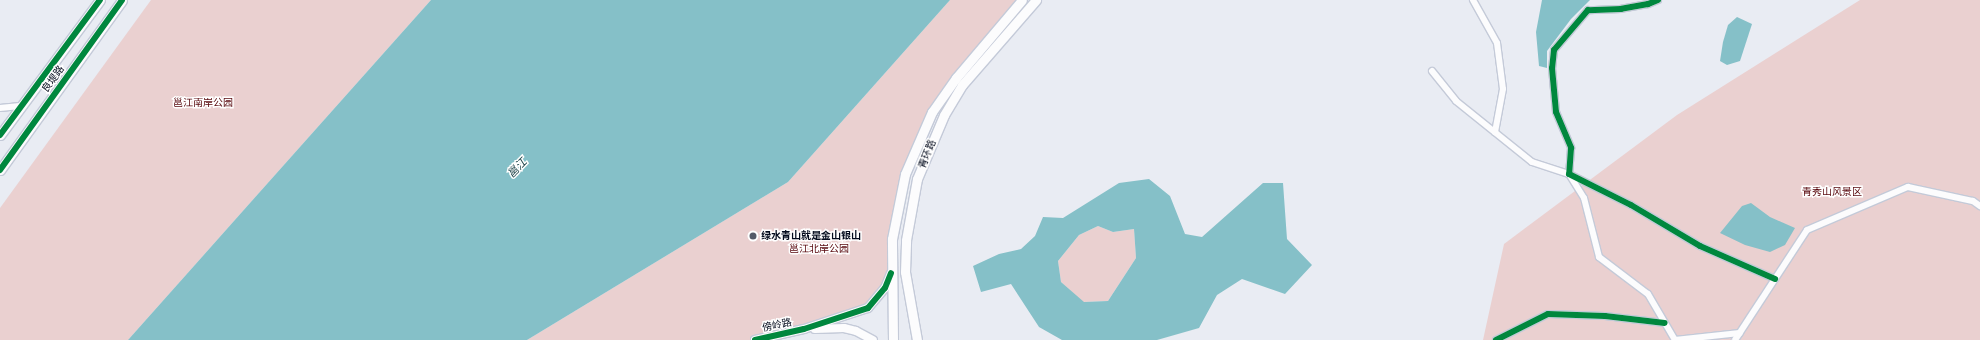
<!DOCTYPE html>
<html>
<head>
<meta charset="utf-8">
<style>
	body { margin:0 }
	#map { position:relative; width:1980px; height:340px; overflow:hidden; background:#e9ecf3; font-family:Ubuntu,"Noto Sans SC",sans-serif }
	div>[style] { position:absolute }
	[style*='--x'] { left:calc(var(--x)*1px); top:calc(var(--y)*1px); width:calc(var(--w)*1px); rotate:calc(var(--a)*1deg) }
	.green>* { inset:0; background:#ead0d0 }
	.water>* { inset:0; background:#85c0c8 }
	.roads { filter:drop-shadow(1px 0 #c4cad8) drop-shadow(-1px 0 #c4cad8) drop-shadow(0 1px #c4cad8) drop-shadow(0 -1px #c4cad8) }
	.minor>* { height:6px; margin:-3px; padding:0 3px; transform-origin:3px; border-radius:3px; background:#fcfcfd }
	.tertiary>* { height:8px; margin:-4px; padding:0 4px; transform-origin:4px; border-radius:4px; background:#fcfcfd }
	.secondary>* { height:9px; margin:-4.5px; padding:0 4.5px; transform-origin:4.5px; border-radius:4.5px; background:#fcfcfd }
	.cycleway>* { height:6px; margin:-3px; padding:0 3px; transform-origin:3px; border-radius:3px; background:#00873e }
	.dots>* { width:11px; height:11px; translate:-50% -50%; box-sizing:border-box; border:2px solid #fff; border-radius:50% }
	span { translate:-50% -50%; white-space:nowrap; text-align:center; line-height:1.15; -webkit-text-stroke:3px #fff; paint-order:stroke }
	.street-label { font-size:10px; color:#040b1d }
	.park-label { font-size:10px; color:#57060b }
	.poi-label { font-size:10px; color:#040b1d; font-weight:700 }
	.left { translate:0 -50%; text-align:left }
	.water-label { font-size:11px; color:#1a4146; font-style:italic }
</style>
</head>
<body>
<div id="map">
	<div class="green">
		<i style="clip-path:polygon(151px 0,431px 0,128px 340px,0 340px,0 208px)"></i>
		<i style="clip-path:polygon(950px 0,1022px 0,932px 112px,905px 174px,891px 273px,868px 308px,755px 340px,527px 340px,788px 182px)"></i>
		<i style="clip-path:polygon(1860px 0,1980px 0,1980px 340px,1483px 340px,1504px 244px,1677px 115px)"></i>
		<i style="clip-path:polygon(1098px 226px,1113px 232px,1134px 229px,1136px 258px,1108px 301px,1083px 302px,1061px 282px,1058px 261px,1079px 235px)"></i>
	</div>
	<div class="water">
		<i style="clip-path:polygon(431px 0,950px 0,788px 182px,527px 340px,128px 340px)"></i>
		<i style="clip-path:polygon(1542px 0,1590px 0,1571px 19px,1547px 51px,1547px 68px,1539px 66px,1536px 32px)"></i>
		<i style="clip-path:polygon(1737px 17px,1752px 24px,1740px 61px,1727px 65px,1720px 61px,1723px 42px,1728px 25px)"></i>
		<i style="clip-path:polygon(evenodd,1149px 179px,1170px 196px,1185px 234px,1202px 237px,1263px 183px,1283px 183px,1287px 239px,1312px 265px,1285px 294px,1242px 279px,1217px 295px,1199px 328px,1157px 340px,1062px 340px,1039px 327px,1011px 284px,981px 292px,973px 266px,999px 254px,1021px 249px,1035px 236px,1043px 217px,1063px 218px,1119px 183px,1149px 179px,1098px 226px,1113px 232px,1134px 229px,1136px 258px,1108px 301px,1084px 302px,1061px 282px,1058px 261px,1079px 235px,1098px 226px)"></i>
		<i style="clip-path:polygon(1751px 203px,1770px 217px,1795px 228px,1785px 245px,1770px 252px,1745px 245px,1720px 233px,1742px 206px)"></i>
	</div>
	<div class="roads">
		<div class="minor">
			<i style="--x:1473;--y:0;--w:49;--a:60.8"></i>
			<i style="--x:1497;--y:43;--w:46;--a:82.6"></i>
			<i style="--x:1503;--y:89;--w:44;--a:100.5"></i>
			<i style="--x:1658;--y:0;--w:11;--a:158"></i>
			<i style="--x:1648;--y:4;--w:27;--a:170"></i>
			<i style="--x:1621;--y:9;--w:33;--a:178"></i>
			<i style="--x:1588;--y:10;--w:52;--a:130.4"></i>
			<i style="--x:1554;--y:50;--w:18;--a:96"></i>
			<i style="--x:1552;--y:68;--w:44;--a:84.8"></i>
			<i style="--x:1556;--y:112;--w:39;--a:67"></i>
			<i style="--x:1571;--y:148;--w:26;--a:94"></i>
			<i style="--x:1569;--y:174;--w:69;--a:26.6"></i>
			<i style="--x:1631;--y:205;--w:80;--a:30.7"></i>
			<i style="--x:1700;--y:246;--w:82;--a:23.7"></i>
			<i style="--x:1432;--y:71;--w:38;--a:51"></i>
			<i style="--x:1456;--y:101;--w:97;--a:38.8"></i>
			<i style="--x:1532;--y:162;--w:39;--a:18"></i>
			<i style="--x:1569;--y:174;--w:28;--a:58"></i>
			<i style="--x:1584;--y:198;--w:61;--a:75.7"></i>
			<i style="--x:1599;--y:257;--w:61;--a:37.1"></i>
			<i style="--x:1648;--y:294;--w:53;--a:59.6"></i>
			<i style="--x:0;--y:108;--w:20;--a:-6"></i>
			<i style="--x:1496;--y:340;--w:58;--a:-26.6"></i>
			<i style="--x:1548;--y:314;--w:57;--a:2"></i>
			<i style="--x:1605;--y:316;--w:60;--a:6.7"></i>
			<i style="--x:1675;--y:340;--w:65;--a:-6.1"></i>
			<i style="--x:1735;--y:340;--w:131;--a:-56.8"></i>
			<i style="--x:1807;--y:230;--w:110;--a:-23.1"></i>
			<i style="--x:1908;--y:187;--w:66;--a:12.2"></i>
			<i style="--x:1973;--y:201;--w:9;--a:36"></i>
		</div>
		<div class="tertiary">
			<i style="--x:815;--y:329;--w:29;--a:-2"></i>
			<i style="--x:844;--y:328;--w:12;--a:14"></i>
			<i style="--x:856;--y:331;--w:19;--a:28"></i>
			<i style="--x:755;--y:340;--w:50;--a:-12.7"></i>
			<i style="--x:804;--y:329;--w:67;--a:-18.2"></i>
			<i style="--x:868;--y:308;--w:26;--a:-50"></i>
			<i style="--x:885;--y:288;--w:16;--a:-68"></i>
		</div>
		<div class="secondary">
			<i style="--x:0;--y:135;--w:168;--a:-53.5"></i>
			<i style="--x:0;--y:170;--w:209;--a:-54.3"></i>
			<i style="--x:893;--y:340;--w:101;--a:-90.6"></i>
			<i style="--x:892;--y:239;--w:66;--a:-78.7"></i>
			<i style="--x:905;--y:174;--w:68;--a:-66.5"></i>
			<i style="--x:932;--y:112;--w:42;--a:-54.8"></i>
			<i style="--x:956;--y:78;--w:102;--a:-49.8"></i>
			<i style="--x:917;--y:340;--w:69;--a:-100"></i>
			<i style="--x:905;--y:272;--w:32;--a:-88"></i>
			<i style="--x:906;--y:240;--w:62;--a:-79.8"></i>
			<i style="--x:917;--y:179;--w:69;--a:-67.1"></i>
			<i style="--x:944;--y:115;--w:35;--a:-59"></i>
			<i style="--x:962;--y:85;--w:113;--a:-49"></i>
		</div>
	</div>
	<div class="cycleway">
		<i style="--x:1658;--y:0;--w:11;--a:158"></i>
		<i style="--x:1648;--y:4;--w:27;--a:170"></i>
		<i style="--x:1621;--y:9;--w:33;--a:178"></i>
		<i style="--x:1588;--y:10;--w:52;--a:130.4"></i>
		<i style="--x:1554;--y:50;--w:18;--a:96"></i>
		<i style="--x:1552;--y:68;--w:44;--a:84.8"></i>
		<i style="--x:1556;--y:112;--w:39;--a:67"></i>
		<i style="--x:1571;--y:148;--w:26;--a:94"></i>
		<i style="--x:1569;--y:174;--w:69;--a:26.6"></i>
		<i style="--x:1631;--y:205;--w:80;--a:30.7"></i>
		<i style="--x:1700;--y:246;--w:82;--a:23.7"></i>
		<i style="--x:0;--y:135;--w:168;--a:-53.5"></i>
		<i style="--x:0;--y:170;--w:209;--a:-54.3"></i>
		<i style="--x:755;--y:340;--w:50;--a:-12.7"></i>
		<i style="--x:804;--y:329;--w:67;--a:-18.2"></i>
		<i style="--x:868;--y:308;--w:26;--a:-50"></i>
		<i style="--x:885;--y:288;--w:16;--a:-68"></i>
		<i style="--x:1496;--y:340;--w:58;--a:-26.6"></i>
		<i style="--x:1548;--y:314;--w:57;--a:2"></i>
		<i style="--x:1605;--y:316;--w:60;--a:6.7"></i>
	</div>
	<div class="dots">
		<i style="left:753px;top:236px;background:#545a68"></i>
	</div>
	<div class="street-label">
		<span style="left:53px;top:79px;rotate:-54deg">良堤路</span>
		<span style="left:927px;top:154px;rotate:-68deg">青环路</span>
		<span style="left:777px;top:325px;rotate:-12deg">傍岭路</span>
	</div>
	<div class="park-label">
		<span style="left:203px;top:103px">邕江南岸公园</span>
		<span style="left:1832px;top:192px">青秀山风景区</span>
		<span style="left:819px;top:249px">邕江北岸公园</span>
	</div>
	<div class="poi-label">
		<span class="left" style="left:761px;top:236px">绿水青山就是金山银山</span>
	</div>
	<div class="water-label">
		<span style="left:517px;top:168px;rotate:-46deg">邕江</span>
	</div>
</div>
</body>
</html>
